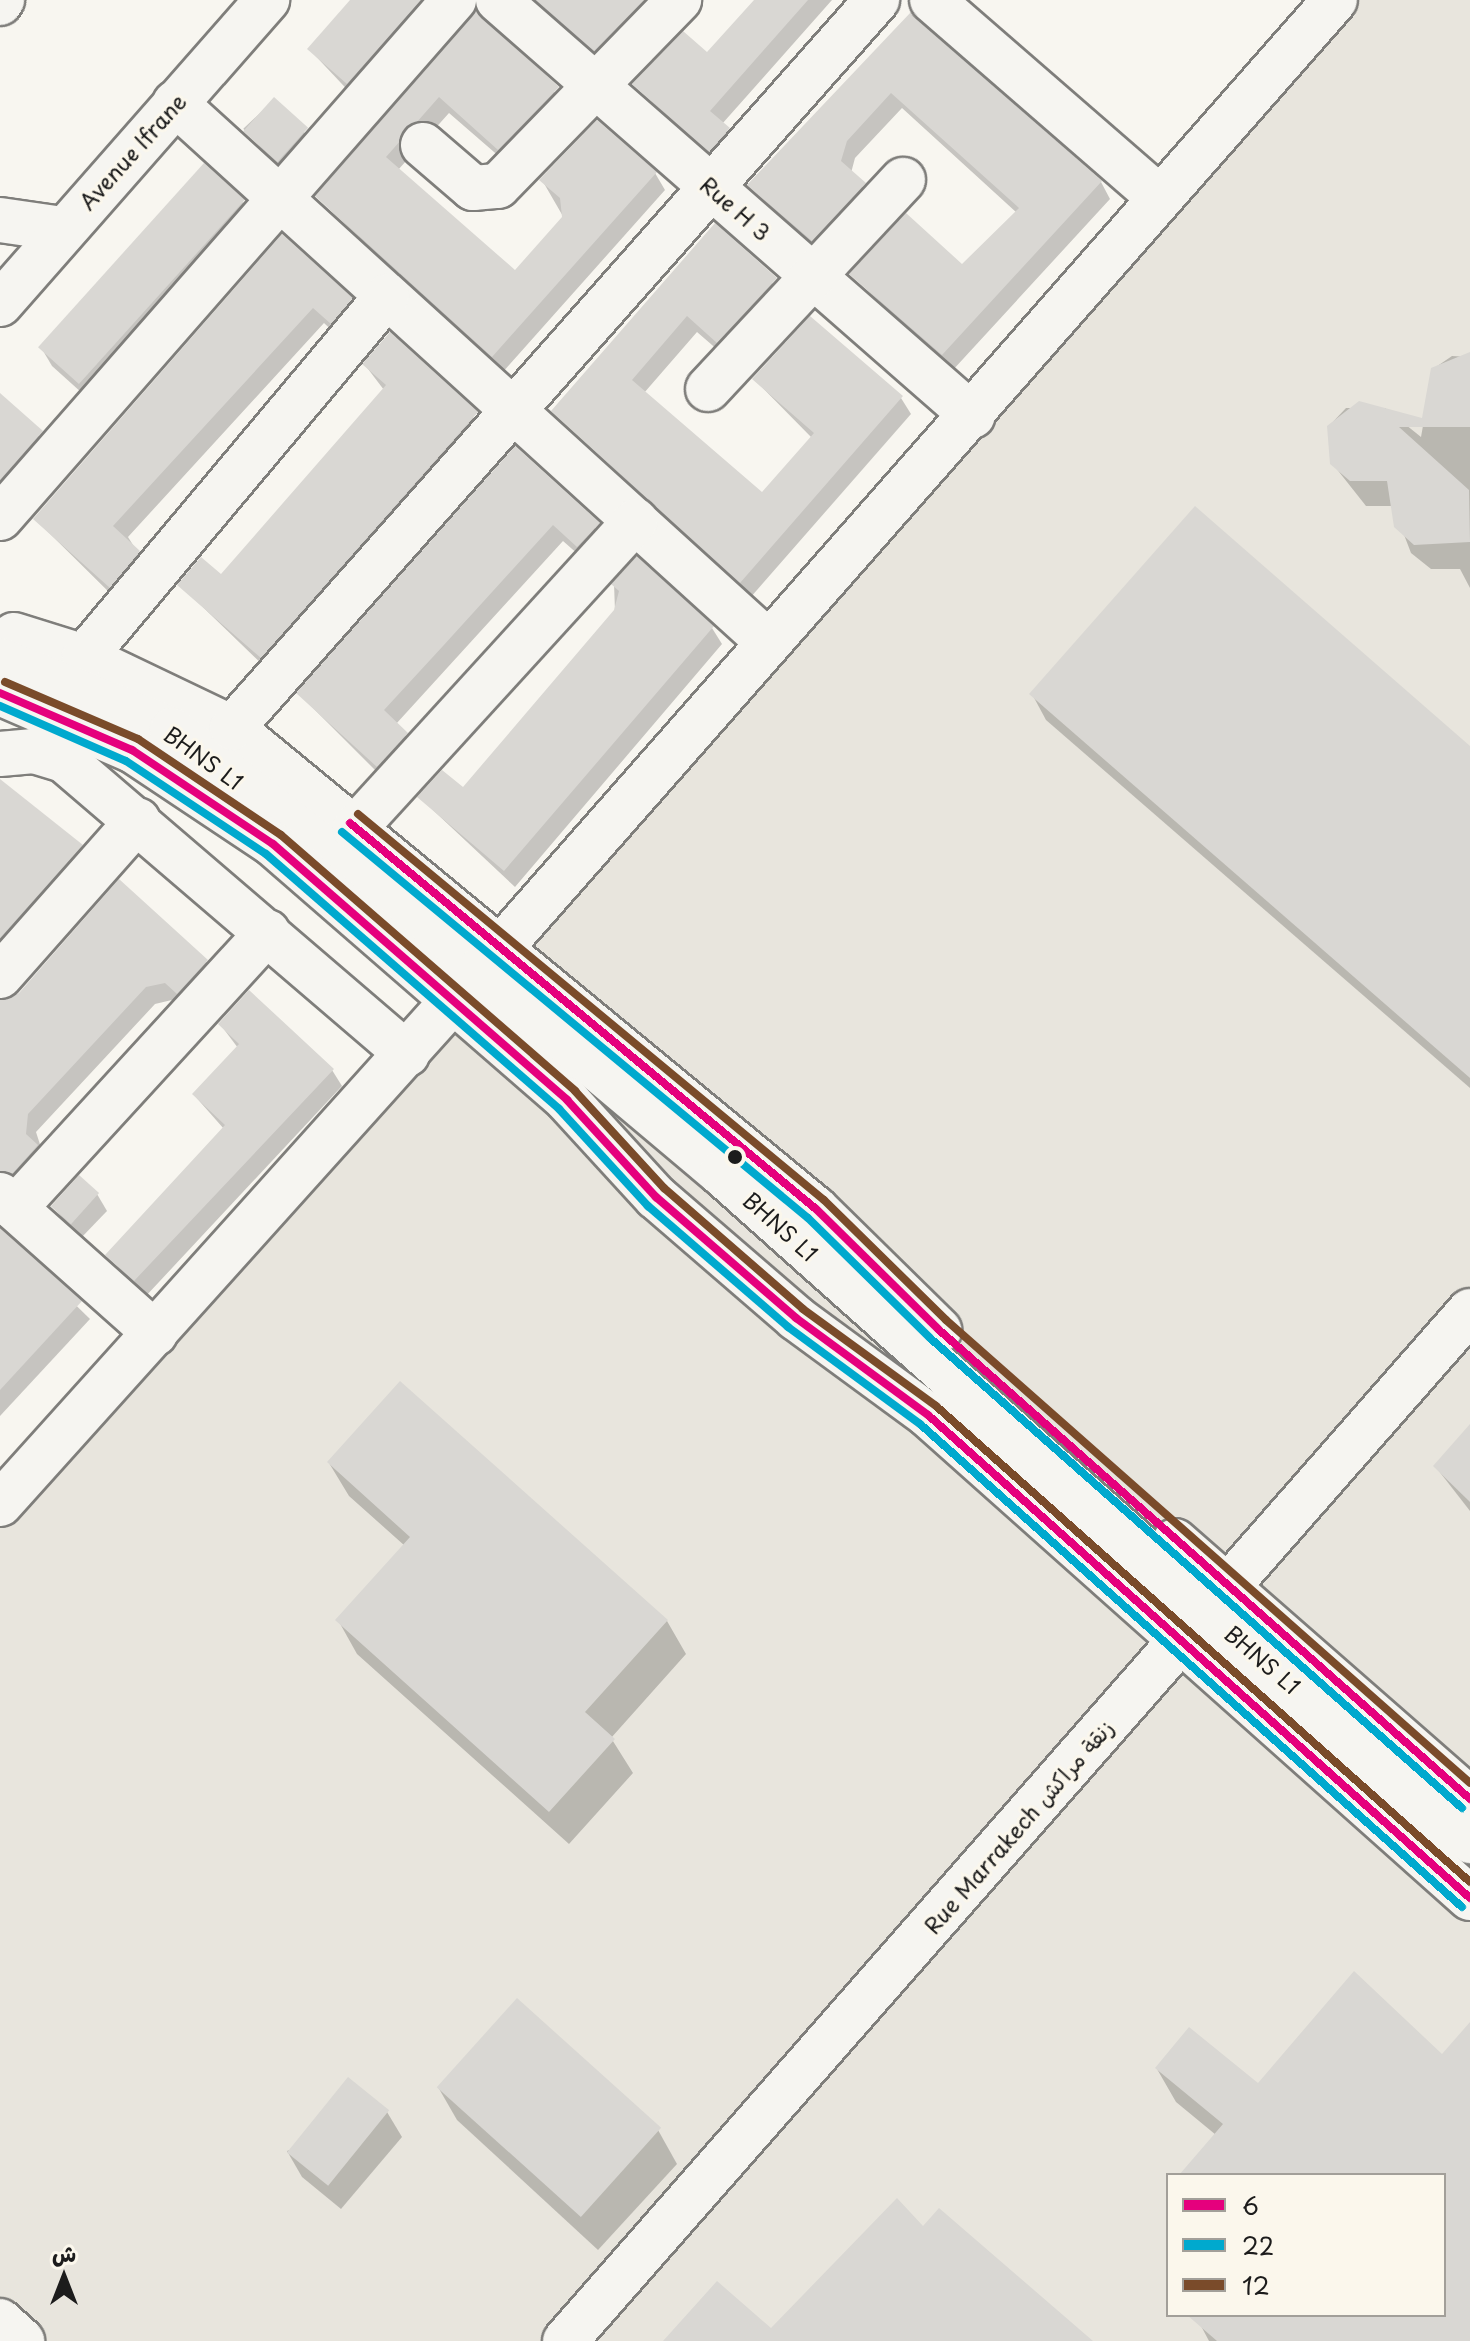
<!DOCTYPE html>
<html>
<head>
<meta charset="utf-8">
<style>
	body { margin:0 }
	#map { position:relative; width:1470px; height:2341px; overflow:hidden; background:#f8f6f0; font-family:"Playpen Sans","Playpen Sans Arabic",sans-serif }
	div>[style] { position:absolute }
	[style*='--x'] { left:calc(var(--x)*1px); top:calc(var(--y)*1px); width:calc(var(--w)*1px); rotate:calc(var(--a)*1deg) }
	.built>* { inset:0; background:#e8e5dd }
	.shadow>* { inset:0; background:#0003; transform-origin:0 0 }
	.building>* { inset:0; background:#d9d7d3; transform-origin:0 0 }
	.roads { filter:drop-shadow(2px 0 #7f7e7b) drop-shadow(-2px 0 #7f7e7b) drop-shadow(0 2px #7f7e7b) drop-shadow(0 -2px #7f7e7b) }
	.minor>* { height:44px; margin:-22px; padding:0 22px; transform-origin:22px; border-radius:22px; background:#f6f5f1 }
	.bus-1>* { height:8px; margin:-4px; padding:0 4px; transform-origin:4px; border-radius:4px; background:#e5007d }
	.bus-2>* { height:8px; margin:-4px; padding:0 4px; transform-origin:4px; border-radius:4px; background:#00a9ce }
	.bus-3>* { height:8px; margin:-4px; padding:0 4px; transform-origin:4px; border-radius:4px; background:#7a4b2a }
	.dots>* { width:22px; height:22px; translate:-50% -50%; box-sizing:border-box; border:4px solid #fbf7ec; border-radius:50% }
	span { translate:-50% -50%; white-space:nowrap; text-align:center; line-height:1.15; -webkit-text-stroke:6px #fbf7ec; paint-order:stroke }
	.street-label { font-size:22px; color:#1c1c1c }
	.legend { position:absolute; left:1166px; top:2173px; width:280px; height:144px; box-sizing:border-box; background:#fbf7ec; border:2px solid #a29f99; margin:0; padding:10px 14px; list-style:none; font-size:24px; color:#1c1c1c }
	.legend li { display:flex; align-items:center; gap:16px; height:40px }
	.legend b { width:40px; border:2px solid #a29f99 }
	.north { position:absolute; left:24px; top:2237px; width:80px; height:80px; -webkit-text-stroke:6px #fbf7ec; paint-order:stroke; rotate:0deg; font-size:22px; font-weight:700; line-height:32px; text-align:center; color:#1c1c1c }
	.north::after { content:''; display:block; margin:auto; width:28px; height:36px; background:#1c1c1c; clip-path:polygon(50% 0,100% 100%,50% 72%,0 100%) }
</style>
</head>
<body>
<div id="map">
	<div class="built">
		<i style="clip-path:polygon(evenodd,1346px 0,1470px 0,1470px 2341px,0 2341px,0 1507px,1346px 0,1168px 2175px,1444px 2175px,1444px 2315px,1168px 2315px,1168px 2175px)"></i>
	</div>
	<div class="shadow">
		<i style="clip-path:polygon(353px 0,445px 0,357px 100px,309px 49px)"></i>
		<i style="clip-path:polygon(523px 0,644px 0,654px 16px,605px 67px)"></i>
		<i style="clip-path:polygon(756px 0,832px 0,722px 124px,738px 146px,720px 167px,634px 84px,707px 55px)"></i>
		<i style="clip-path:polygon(476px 13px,567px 105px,509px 165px,449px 113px,398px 170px,515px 273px,564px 218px,542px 180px,655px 173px,665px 190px,502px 373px,317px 197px)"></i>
		<i style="clip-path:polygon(911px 14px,1101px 182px,1110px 199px,952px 371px,852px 275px,962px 267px,1017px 213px,902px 108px,855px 158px,851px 173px,874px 201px,822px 257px,749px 185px)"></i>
		<i style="left:274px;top:100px;width:63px;height:42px;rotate:47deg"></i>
		<i style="clip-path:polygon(243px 202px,253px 218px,92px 402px,52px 366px,42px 349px)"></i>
		<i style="clip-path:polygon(715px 226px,785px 296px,727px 358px,697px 332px,644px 393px,762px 495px,812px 438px,754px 379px,901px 398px,911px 414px,750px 598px,554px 411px)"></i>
		<i style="clip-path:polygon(282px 237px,361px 316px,341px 339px,324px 323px,128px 537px,148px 569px,120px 603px,35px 519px)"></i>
		<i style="clip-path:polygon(390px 335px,486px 430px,271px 673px,180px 585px,221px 576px,384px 390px,365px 365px)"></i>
		<i style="clip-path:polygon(1452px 356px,1470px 357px,1470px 588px,1460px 569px,1431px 569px,1411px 553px,1393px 506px,1366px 506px,1332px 463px,1329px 426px,1346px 408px,1385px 408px,1421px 437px,1433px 369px)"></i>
		<i style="clip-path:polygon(0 396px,51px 449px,0 510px)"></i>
		<i style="clip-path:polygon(515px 449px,608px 541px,588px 563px,563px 541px,396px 724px,416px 750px,387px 782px,299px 694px)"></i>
		<i style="clip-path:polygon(614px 584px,712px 628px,722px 644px,515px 887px,419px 797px,463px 790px,615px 611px)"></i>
		<i style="clip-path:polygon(1032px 694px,1470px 748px,1470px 1088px,1046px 720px)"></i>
		<i style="clip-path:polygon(0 783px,81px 846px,91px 863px,0 965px)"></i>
		<i style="clip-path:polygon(207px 962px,216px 978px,187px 1010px,176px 999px,155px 1004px,36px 1132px,46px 1163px,0 1189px,0 1001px)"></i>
		<i style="clip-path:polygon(220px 1024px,332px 1070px,342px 1086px,145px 1297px,108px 1255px,224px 1129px,194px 1095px,238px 1048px)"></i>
		<i style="clip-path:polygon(97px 1194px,107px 1211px,80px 1239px,53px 1207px)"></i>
		<i style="clip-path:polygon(0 1231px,90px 1319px,0 1416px)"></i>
		<i style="clip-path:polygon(1470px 1427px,1470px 1511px,1435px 1466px)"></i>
		<i style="clip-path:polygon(329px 1463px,667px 1621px,686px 1654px,611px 1738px,633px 1773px,569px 1844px,357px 1654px,338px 1620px,405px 1546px,349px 1496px)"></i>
		<i style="clip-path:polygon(1470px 2025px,1470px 2341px,1209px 2341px,1200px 2324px,1208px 2315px,1444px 2315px,1444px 2175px,1181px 2175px,1216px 2135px,1176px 2102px,1157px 2069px,1258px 2086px,1442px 2057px)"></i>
		<i style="clip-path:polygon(438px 2087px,658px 2130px,677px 2164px,598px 2250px,457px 2120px)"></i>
		<i style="clip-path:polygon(387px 2112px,402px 2137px,341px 2209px,302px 2177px,287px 2151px)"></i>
	</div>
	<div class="building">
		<i style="clip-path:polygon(350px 0,421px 0,347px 84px,307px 49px)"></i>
		<i style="clip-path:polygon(536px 0,644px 0,594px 51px)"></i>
		<i style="clip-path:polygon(754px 0,808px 0,710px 111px,730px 128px,709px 152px,632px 84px,683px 31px,707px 52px)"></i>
		<i style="clip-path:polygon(476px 11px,559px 87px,498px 150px,439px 97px,386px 157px,515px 270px,562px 217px,560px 198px,539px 180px,597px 120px,657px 172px,492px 357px,315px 196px)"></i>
		<i style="clip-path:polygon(911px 12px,1102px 181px,942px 355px,849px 274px,906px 213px,962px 264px,1019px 208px,891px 93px,847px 141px,841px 161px,866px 183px,812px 241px,747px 185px)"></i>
		<i style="left:274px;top:97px;width:46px;height:46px;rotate:42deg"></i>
		<i style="left:204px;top:163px;width:55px;height:248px;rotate:42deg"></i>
		<i style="clip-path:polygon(715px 223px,777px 278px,717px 343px,687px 316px,632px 380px,762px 492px,814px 433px,752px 379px,810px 316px,903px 396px,740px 583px,551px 411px)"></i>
		<i style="clip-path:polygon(282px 234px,353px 298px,331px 324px,313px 308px,113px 526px,140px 551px,110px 588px,33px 519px)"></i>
		<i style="clip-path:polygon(390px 332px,478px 412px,261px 658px,177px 585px,201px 557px,221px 574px,386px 385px,362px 364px)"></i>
		<i style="clip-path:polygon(1470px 352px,1470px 427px,1399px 427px,1469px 490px,1470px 542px,1414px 545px,1394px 527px,1387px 481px,1350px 481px,1330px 464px,1327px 426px,1359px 401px,1422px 418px,1431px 368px)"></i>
		<i style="clip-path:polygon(0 393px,43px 431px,0 480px)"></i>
		<i style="clip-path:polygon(515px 446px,600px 523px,577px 547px,553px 525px,443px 646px,384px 710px,408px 733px,377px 767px,296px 693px)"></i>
		<i style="clip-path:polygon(1195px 506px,1470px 746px,1470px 1078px,1029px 694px)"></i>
		<i style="clip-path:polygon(637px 556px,714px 626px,504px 871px,417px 797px,442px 770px,463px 787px,614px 610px,619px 591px,611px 584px)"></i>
		<i style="clip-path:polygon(0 779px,83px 845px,0 938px)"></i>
		<i style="clip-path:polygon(119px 879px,208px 960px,177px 994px,165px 983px,146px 987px,28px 1114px,26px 1134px,38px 1145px,12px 1174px,0 1171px,0 1000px,19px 993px)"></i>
		<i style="clip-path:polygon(249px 990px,334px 1069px,134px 1281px,105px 1255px,225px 1125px,192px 1094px,239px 1044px,218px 1024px)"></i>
		<i style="left:79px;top:1175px;width:27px;height:42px;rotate:42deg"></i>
		<i style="clip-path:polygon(0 1228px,82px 1301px,0 1390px)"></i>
		<i style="clip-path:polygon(400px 1381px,668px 1620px,585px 1712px,615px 1739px,549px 1812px,335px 1620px,410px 1537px,327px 1462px)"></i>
		<i style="clip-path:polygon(1470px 1424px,1470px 1502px,1433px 1466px)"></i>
		<i style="clip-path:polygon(1354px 1971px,1442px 2054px,1470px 2022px,1470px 2341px,1217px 2341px,1187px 2315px,1444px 2315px,1444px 2175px,1179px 2175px,1223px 2124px,1155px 2068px,1189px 2027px,1258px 2083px)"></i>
		<i style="left:517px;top:1998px;width:194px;height:120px;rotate:42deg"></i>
		<i style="left:348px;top:2077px;width:53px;height:97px;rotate:39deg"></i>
		<i style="clip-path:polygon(897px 2198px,923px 2226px,939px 2208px,1093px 2341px,663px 2341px,717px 2281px,771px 2328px)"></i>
	</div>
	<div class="roads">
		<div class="minor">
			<i style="--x:498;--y:0;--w:631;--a:41.21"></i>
			<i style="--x:932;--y:0;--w:301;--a:41"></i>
			<i style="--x:0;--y:3;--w:4;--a:-56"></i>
			<i style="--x:175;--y:103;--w:801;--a:42.27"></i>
			<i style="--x:423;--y:145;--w:66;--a:40.7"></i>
			<i style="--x:473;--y:188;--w:25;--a:-5"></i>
			<i style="--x:498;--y:186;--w:260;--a:-45.8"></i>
			<i style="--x:0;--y:220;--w:63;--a:8.3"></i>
			<i style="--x:0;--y:304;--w:405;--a:-48.7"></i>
			<i style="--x:708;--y:389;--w:286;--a:-47"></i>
			<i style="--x:0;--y:518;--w:689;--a:-48.77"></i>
			<i style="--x:14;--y:635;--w:73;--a:17.4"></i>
			<i style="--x:84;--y:657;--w:164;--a:25.6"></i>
			<i style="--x:232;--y:728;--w:757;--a:39.48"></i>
			<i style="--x:816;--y:1209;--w:173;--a:44.5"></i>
			<i style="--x:84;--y:657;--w:471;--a:-50"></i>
			<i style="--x:0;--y:660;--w:186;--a:22.1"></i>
			<i style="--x:172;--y:730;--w:390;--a:37.9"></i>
			<i style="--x:480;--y:970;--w:315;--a:40.1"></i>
			<i style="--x:721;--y:1173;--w:1004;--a:41.73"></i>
			<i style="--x:0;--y:693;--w:144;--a:23.4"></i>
			<i style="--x:132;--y:750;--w:169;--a:33.7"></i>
			<i style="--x:273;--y:844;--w:390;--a:41"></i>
			<i style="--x:567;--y:1100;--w:132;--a:47.5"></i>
			<i style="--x:656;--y:1197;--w:185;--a:40.8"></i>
			<i style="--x:796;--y:1318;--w:164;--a:36.3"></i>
			<i style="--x:928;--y:1415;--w:726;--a:41.71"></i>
			<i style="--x:232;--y:728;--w:973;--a:-48.46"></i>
			<i style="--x:0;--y:754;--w:34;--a:-5"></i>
			<i style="--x:34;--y:751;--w:31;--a:17"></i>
			<i style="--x:64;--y:760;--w:452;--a:40.6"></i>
			<i style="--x:355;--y:828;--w:416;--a:-47.6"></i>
			<i style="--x:0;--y:976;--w:208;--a:-48.5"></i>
			<i style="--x:0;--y:1195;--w:208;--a:41.7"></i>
			<i style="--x:15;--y:1208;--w:374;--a:-47.5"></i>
			<i style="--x:0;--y:1504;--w:752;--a:-48.02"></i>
			<i style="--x:503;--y:945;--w:1259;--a:-48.64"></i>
			<i style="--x:1175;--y:1541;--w:392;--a:41.2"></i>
			<i style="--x:0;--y:2321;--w:30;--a:42"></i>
			<i style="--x:565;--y:2341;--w:1371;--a:-48.7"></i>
		</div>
	</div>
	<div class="bus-1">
		<i style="--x:0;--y:693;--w:144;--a:23.4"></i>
		<i style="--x:132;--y:750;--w:169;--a:33.7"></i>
		<i style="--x:273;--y:844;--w:390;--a:41"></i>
		<i style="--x:567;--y:1100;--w:132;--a:47.5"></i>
		<i style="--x:656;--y:1197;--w:185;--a:40.8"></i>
		<i style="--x:796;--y:1318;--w:164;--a:36.3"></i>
		<i style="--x:928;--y:1415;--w:726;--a:41.71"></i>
		<i style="--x:350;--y:823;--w:605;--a:39.64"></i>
		<i style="--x:816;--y:1209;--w:171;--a:44.5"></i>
		<i style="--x:938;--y:1329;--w:710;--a:41.46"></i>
	</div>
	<div class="bus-2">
		<i style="--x:0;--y:706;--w:137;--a:23.6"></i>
		<i style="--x:126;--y:761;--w:168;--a:33.6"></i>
		<i style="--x:266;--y:854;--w:388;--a:41"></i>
		<i style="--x:559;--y:1109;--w:132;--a:47.5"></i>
		<i style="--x:648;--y:1206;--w:185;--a:40.8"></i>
		<i style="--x:788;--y:1327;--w:164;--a:36.3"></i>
		<i style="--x:920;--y:1424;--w:726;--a:41.71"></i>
		<i style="--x:342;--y:832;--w:605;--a:39.64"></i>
		<i style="--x:808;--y:1218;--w:171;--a:44.5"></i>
		<i style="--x:930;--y:1338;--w:710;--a:41.46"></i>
	</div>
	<div class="bus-3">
		<i style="--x:5;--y:682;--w:145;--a:23.2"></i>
		<i style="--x:138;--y:739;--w:172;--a:33.9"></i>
		<i style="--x:281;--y:835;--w:390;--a:41"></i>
		<i style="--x:575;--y:1091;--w:132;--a:47.5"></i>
		<i style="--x:664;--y:1188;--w:184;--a:41"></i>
		<i style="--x:803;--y:1309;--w:165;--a:36.1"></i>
		<i style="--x:936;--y:1406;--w:715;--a:41.71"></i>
		<i style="--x:358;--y:814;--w:605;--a:39.64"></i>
		<i style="--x:824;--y:1200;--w:171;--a:44.5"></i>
		<i style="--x:946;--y:1320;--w:699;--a:41.46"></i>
	</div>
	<div class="dots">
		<i style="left:735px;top:1157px;background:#1c1c1c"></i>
	</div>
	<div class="street-label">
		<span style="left:132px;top:151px;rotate:-48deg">Avenue Ifrane</span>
		<span style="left:736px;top:208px;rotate:41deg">Rue H 3</span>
		<span style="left:204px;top:757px;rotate:36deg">BHNS L1</span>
		<span style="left:781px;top:1226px;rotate:42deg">BHNS L1</span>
		<span style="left:1263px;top:1659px;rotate:41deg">BHNS L1</span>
		<span style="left:1018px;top:1826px;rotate:-49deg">Rue Marrakech زنقة مراكش</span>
	</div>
	<ul class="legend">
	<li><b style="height:10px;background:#e5007d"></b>6</li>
	<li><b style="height:10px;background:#00a9ce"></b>22</li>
	<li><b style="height:10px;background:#7a4b2a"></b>12</li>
	</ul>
	<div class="north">ش</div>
</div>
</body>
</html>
